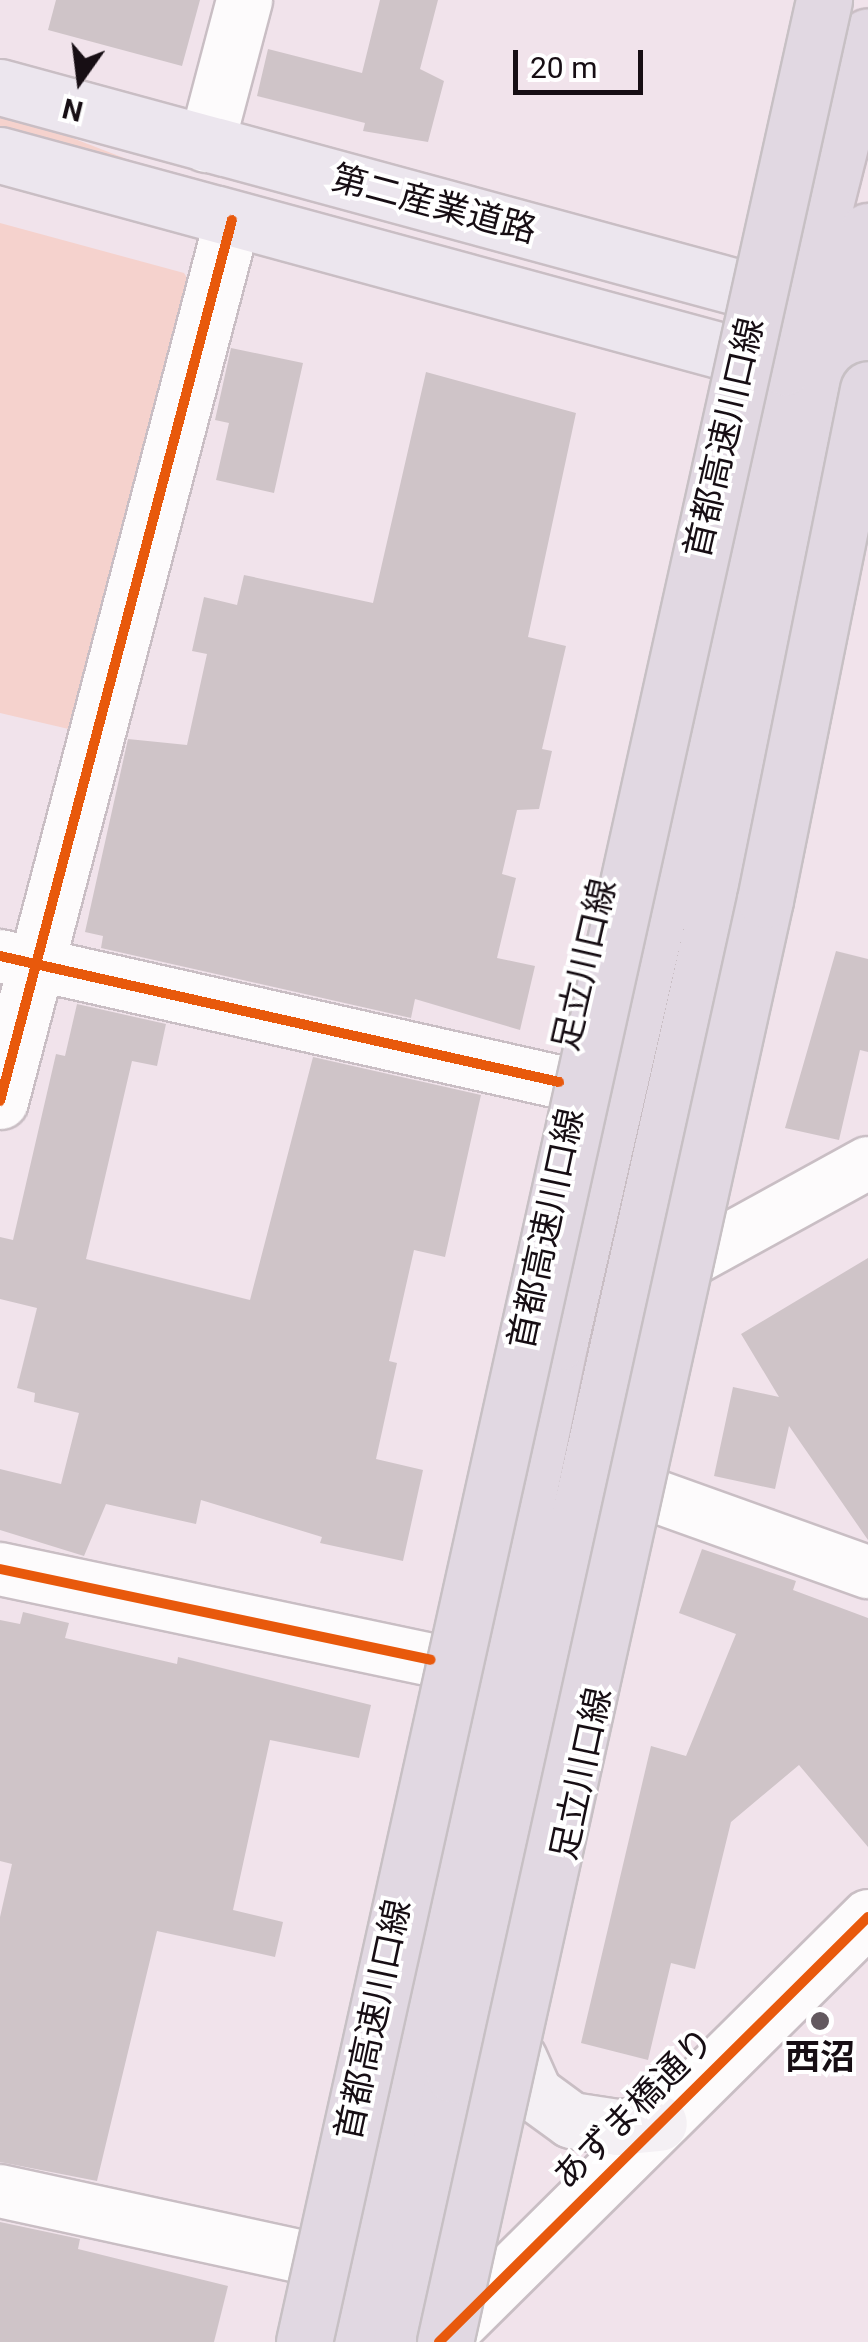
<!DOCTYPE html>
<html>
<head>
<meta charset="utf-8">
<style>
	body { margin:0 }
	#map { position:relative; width:868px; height:2342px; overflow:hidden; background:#f1e3eb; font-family:Roboto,"Noto Sans JP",sans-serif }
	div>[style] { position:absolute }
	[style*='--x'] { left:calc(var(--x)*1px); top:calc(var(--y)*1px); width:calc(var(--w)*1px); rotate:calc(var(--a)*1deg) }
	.green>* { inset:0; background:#f5d2cd }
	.building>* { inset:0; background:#cfc4c8 }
	.roads { filter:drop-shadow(2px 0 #c9bec4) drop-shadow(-2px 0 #c9bec4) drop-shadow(0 2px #c9bec4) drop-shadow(0 -2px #c9bec4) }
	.minor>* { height:52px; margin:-26px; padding:0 26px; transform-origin:26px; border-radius:26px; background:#fdfbfc }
	.tertiary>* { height:55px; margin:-27.5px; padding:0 27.5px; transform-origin:27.5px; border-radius:27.5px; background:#fdfbfc }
	.secondary>* { height:55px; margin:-27.5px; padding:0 27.5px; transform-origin:27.5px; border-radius:27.5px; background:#f4f0f4 }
	.primary>* { height:55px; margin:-27.5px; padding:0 27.5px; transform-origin:27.5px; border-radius:27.5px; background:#ece6ee }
	.motorway>* { height:55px; margin:-27.5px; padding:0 27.5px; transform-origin:27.5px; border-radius:27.5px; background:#e1d8e2 }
	.bridges { filter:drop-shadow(2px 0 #c7c0c4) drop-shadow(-2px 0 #c7c0c4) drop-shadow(0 2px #c7c0c4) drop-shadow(0 -2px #c7c0c4) }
	.motorway-bridge>* { height:55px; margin:-27.5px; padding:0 27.5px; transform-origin:27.5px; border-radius:27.5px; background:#e1d8e2 }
	.cycleway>* { height:10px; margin:-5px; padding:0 5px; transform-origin:5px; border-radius:5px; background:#e8590c }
	.dots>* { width:28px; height:28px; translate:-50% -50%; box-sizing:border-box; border:5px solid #fff; border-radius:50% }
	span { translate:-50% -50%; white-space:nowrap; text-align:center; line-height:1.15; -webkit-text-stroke:8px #fff; paint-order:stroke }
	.street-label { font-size:35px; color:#170e14 }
	.poi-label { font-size:35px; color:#170e14; font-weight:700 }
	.north { position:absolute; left:30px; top:30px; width:100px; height:100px; -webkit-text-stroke:8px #fff; paint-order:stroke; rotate:194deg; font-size:28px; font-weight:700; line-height:40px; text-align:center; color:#170e14 }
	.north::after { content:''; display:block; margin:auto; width:35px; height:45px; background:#170e14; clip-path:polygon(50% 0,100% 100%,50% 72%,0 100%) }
	.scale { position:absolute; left:513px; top:50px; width:130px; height:45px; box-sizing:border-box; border:5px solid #170e14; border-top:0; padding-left:12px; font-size:30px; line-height:35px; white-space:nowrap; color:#170e14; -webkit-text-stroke:8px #fff; paint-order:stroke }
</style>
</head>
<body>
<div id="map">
	<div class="green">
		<i style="clip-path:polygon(0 110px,137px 163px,136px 167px,0 129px)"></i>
		<i style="clip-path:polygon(0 223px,184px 273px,193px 287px,73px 730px,0 713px)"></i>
	</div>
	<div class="building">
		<i style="clip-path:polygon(56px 0,200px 0,182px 66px,48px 30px)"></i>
		<i style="clip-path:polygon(380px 0,438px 0,420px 69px,444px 81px,428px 142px,363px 131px,365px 123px,257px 96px,268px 49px,362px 73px)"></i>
		<i style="clip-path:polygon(231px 348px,303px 363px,274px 493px,216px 480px,229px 423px,215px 420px)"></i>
		<i style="clip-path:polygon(426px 372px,576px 413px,528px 637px,566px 646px,542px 749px,552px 751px,539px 809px,517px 810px,502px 874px,516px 878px,497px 958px,535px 966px,520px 1030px,415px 999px,411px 1018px,101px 948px,103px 936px,85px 932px,128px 739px,187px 745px,207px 654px,192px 651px,204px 597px,237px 605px,244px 575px,373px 603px)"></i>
		<i style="clip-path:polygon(836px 951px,868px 959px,868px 1052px,860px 1050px,839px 1140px,785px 1128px)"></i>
		<i style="clip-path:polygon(77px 1004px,166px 1024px,157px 1066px,132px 1061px,86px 1259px,250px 1300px,313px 1057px,481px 1095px,445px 1257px,414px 1250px,389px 1361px,397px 1363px,376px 1459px,423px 1470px,403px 1561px,320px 1543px,322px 1537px,201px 1500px,196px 1524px,106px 1504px,84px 1556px,0 1530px,0 1469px,61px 1484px,79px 1413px,34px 1402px,35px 1393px,17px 1388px,37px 1308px,0 1299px,0 1237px,13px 1240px,56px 1054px,65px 1056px)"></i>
		<i style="clip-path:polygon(868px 1258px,868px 1540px,789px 1426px,775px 1489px,714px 1476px,733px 1387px,779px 1397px,741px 1334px)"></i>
		<i style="clip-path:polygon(702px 1549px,796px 1581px,793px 1590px,868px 1618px,868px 1847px,799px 1765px,731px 1822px,695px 1969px,671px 1963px,648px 2060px,581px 2043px,651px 1746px,686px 1756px,736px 1634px,679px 1613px)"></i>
		<i style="clip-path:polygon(23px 1612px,69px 1623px,65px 1638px,177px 1664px,178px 1657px,371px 1705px,359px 1758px,270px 1740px,233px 1910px,283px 1922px,275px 1957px,157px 1931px,97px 2181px,0 2162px,0 1917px,12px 1864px,0 1861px,0 1620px,20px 1624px)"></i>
		<i style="clip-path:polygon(0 2222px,80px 2239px,78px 2249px,228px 2286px,214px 2342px,0 2342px)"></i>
	</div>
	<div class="roads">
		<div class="minor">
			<i style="--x:0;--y:956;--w:573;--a:12.7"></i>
			<i style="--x:695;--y:1258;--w:197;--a:-28.8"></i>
			<i style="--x:644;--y:1492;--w:238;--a:19.7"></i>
			<i style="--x:0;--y:1569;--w:440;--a:11.9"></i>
			<i style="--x:0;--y:2191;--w:305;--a:12.3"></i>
		</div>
		<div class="tertiary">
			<i style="--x:206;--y:144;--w:149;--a:-75.2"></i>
			<i style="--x:0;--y:1101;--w:911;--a:-75.25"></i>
			<i style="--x:439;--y:2342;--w:604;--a:-44.73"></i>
		</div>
		<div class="secondary">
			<i style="--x:519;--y:2059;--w:37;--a:66"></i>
			<i style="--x:534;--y:2093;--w:46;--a:36.1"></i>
			<i style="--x:571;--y:2120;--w:48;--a:8.5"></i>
			<i style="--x:618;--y:2127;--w:41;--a:-5.6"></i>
		</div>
		<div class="primary">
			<i style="--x:0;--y:87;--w:832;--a:15.19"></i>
			<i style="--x:0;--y:155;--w:817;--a:15.19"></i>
		</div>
		<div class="motorway">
			<i style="--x:353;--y:2342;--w:1022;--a:-78.32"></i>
			<i style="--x:560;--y:1341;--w:999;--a:-77.05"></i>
			<i style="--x:784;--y:367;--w:341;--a:-75.8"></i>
			<i style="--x:401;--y:2342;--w:272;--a:-78.8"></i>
			<i style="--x:454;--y:2075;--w:1890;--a:-77.35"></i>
		</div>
	</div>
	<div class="bridges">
		<div class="motorway-bridge">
			<i style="--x:304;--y:2342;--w:2399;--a:-77.48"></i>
			<i style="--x:445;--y:2342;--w:1477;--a:-77.49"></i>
			<i style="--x:765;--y:900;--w:521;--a:-78.6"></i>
		</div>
	</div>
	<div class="cycleway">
		<i style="--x:0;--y:956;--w:573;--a:12.7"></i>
		<i style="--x:0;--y:1101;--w:911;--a:-75.25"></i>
		<i style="--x:0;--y:1569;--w:440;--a:11.9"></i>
		<i style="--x:439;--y:2342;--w:604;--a:-44.73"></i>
	</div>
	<div class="dots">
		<i style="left:820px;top:2021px;background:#63595f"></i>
	</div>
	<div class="street-label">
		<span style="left:434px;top:205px;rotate:15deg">第二産業道路</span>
		<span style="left:725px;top:438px;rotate:-77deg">首都高速川口線</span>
		<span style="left:585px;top:965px;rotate:-77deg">足立川口線</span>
		<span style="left:547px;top:1229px;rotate:-78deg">首都高速川口線</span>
		<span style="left:582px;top:1774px;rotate:-78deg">足立川口線</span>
		<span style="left:374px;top:2020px;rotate:-78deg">首都高速川口線</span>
		<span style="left:634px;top:2109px;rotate:-45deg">あずま橋通り</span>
	</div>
	<div class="poi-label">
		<span style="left:820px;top:2058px">西沼</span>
	</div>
	<div class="north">N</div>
	<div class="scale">20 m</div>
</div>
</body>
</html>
